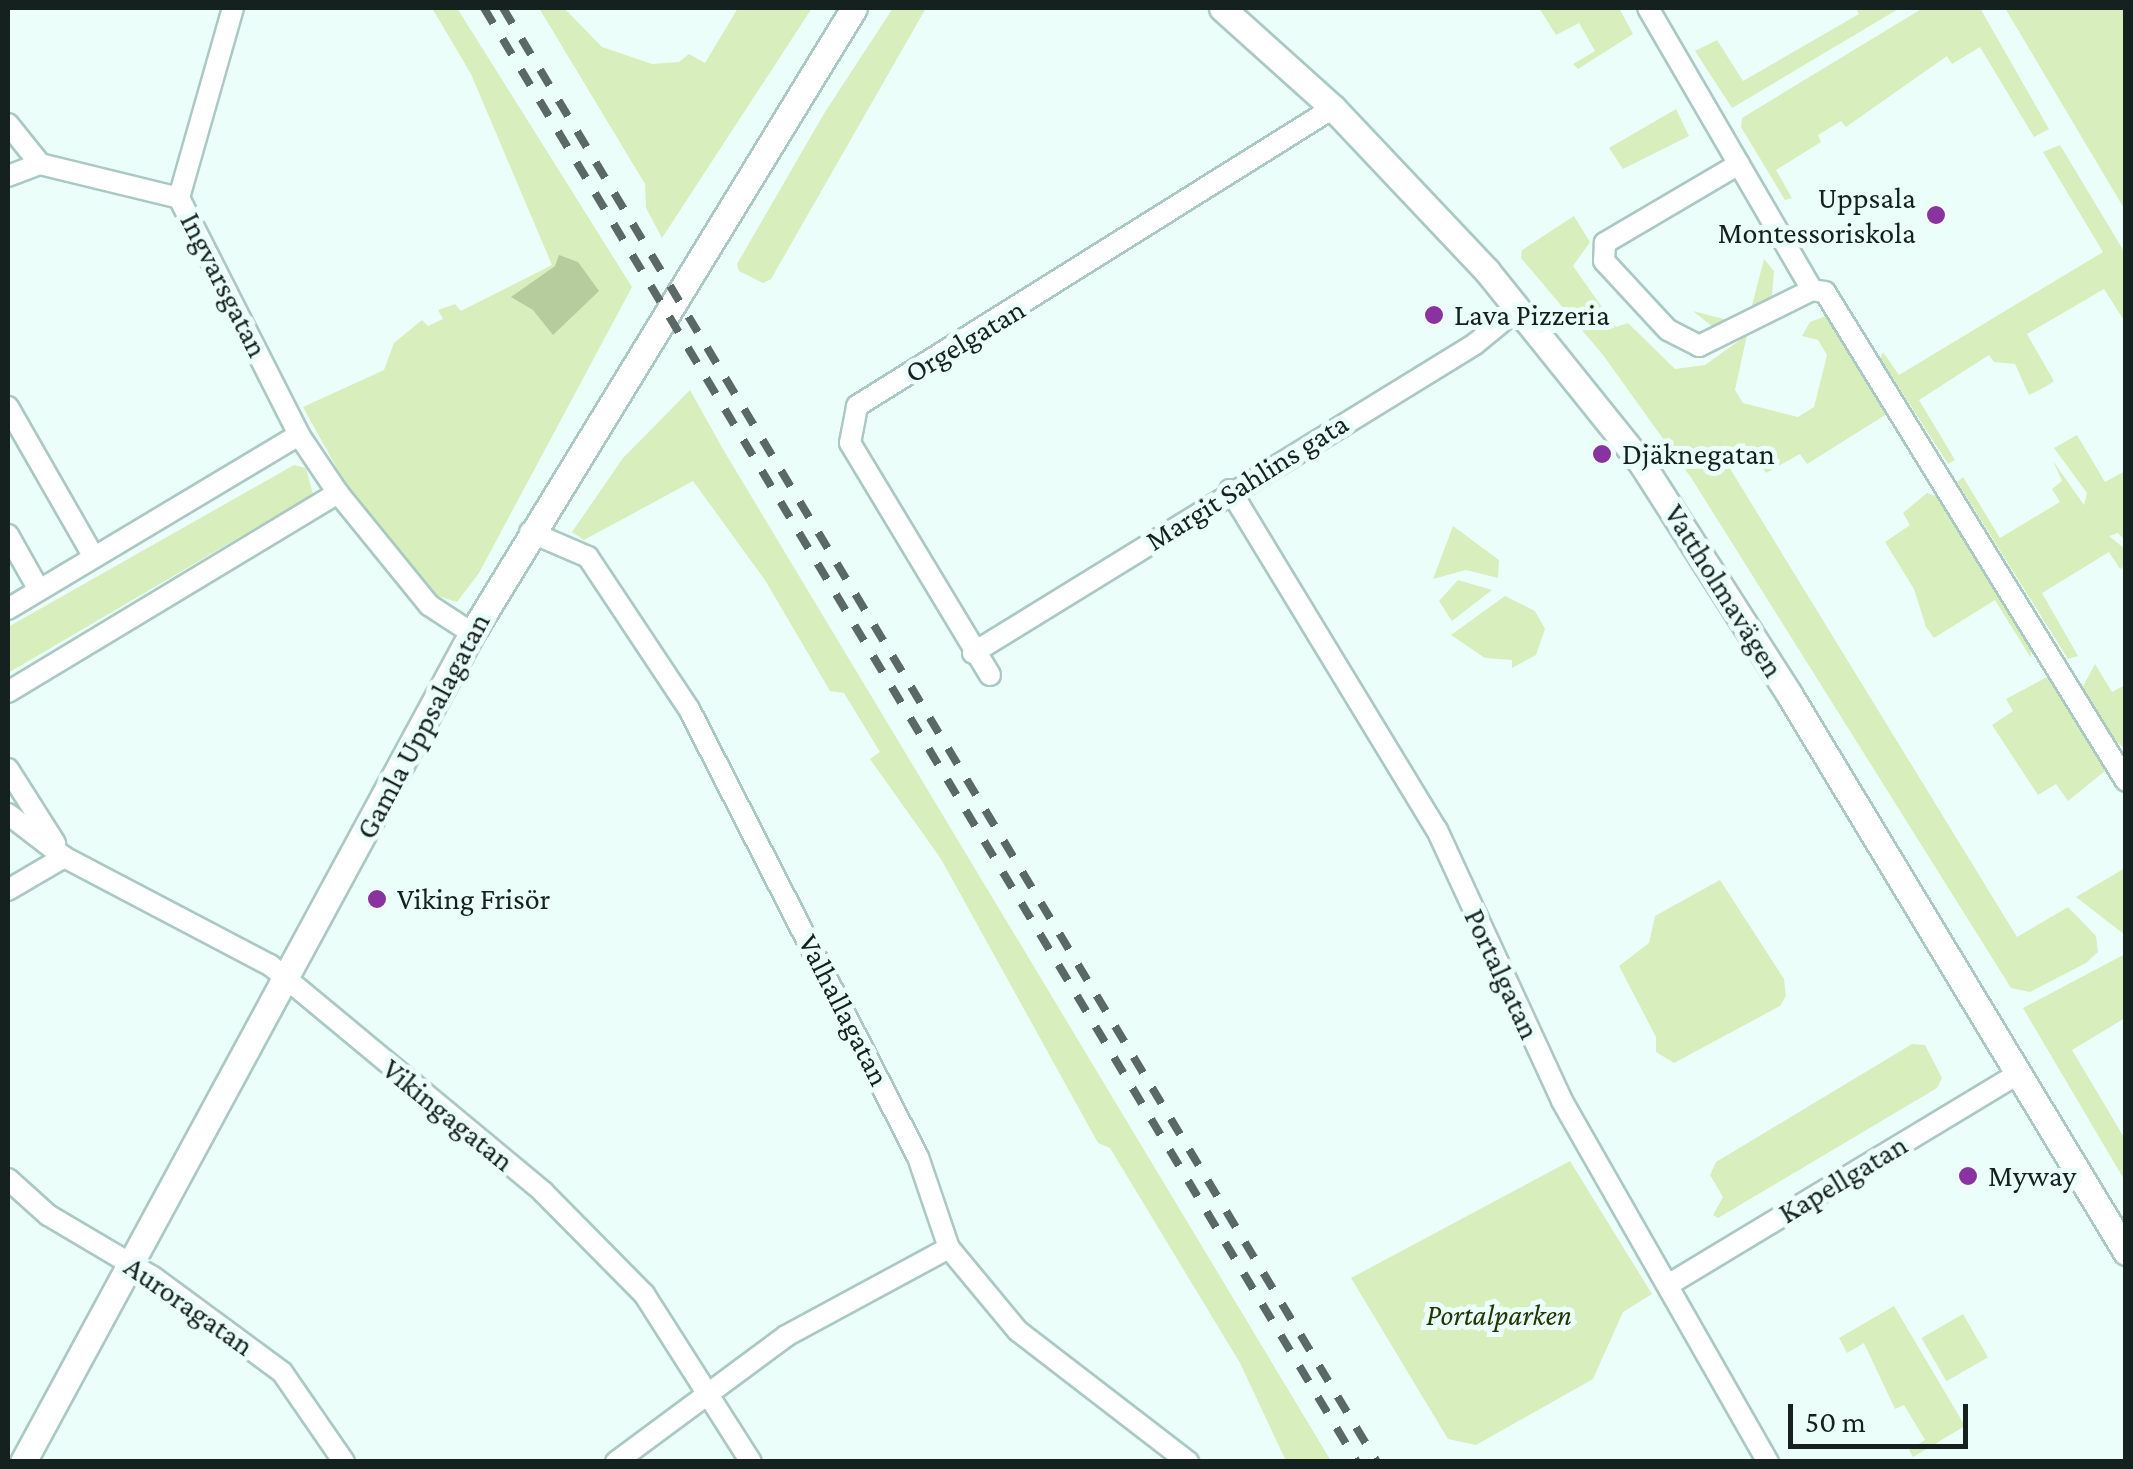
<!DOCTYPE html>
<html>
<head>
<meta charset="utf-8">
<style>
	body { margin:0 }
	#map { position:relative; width:2133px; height:1469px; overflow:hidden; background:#ecfefa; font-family:"Crimson Pro",serif }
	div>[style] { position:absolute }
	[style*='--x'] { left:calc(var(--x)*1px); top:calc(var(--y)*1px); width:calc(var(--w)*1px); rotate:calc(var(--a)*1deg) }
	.green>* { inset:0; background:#d8eebc; transform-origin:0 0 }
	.forest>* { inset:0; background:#b7cc9c }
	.roads { filter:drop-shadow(2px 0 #abc9c3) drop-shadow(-2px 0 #abc9c3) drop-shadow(0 2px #abc9c3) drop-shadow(0 -2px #abc9c3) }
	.minor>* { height:20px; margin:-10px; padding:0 10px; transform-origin:10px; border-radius:10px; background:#fff }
	.tertiary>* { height:25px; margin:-12.5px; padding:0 12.5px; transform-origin:12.5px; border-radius:12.5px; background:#fff }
	.rail>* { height:8px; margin-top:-4px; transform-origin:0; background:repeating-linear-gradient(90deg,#5a6866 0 18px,transparent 0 36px) }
	.dots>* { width:28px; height:28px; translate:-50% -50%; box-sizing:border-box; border:5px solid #ecfefa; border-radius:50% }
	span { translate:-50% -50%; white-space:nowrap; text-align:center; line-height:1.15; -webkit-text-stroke:10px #ecfefa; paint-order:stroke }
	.poi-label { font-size:30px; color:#15211f }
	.right { translate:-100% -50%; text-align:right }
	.left { translate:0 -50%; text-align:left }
	.street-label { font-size:30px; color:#15211f }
	.park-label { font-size:30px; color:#233500; font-style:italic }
	.frame { position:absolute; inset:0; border:10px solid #15211f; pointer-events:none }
	.scale { position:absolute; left:1788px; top:1404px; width:180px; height:45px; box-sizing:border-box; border:5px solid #15211f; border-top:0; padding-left:12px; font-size:30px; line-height:35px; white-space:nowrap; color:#15211f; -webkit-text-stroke:8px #ecfefa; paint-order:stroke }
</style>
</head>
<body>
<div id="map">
	<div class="green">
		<i style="clip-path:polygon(432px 8px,457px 8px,632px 287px,479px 573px,457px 602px,438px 596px,350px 492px,303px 407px,384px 370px,394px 343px,422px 320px,428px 326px,443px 319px,438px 310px,455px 304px,461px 311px,552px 265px,471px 74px)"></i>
		<i style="clip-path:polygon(539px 8px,564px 8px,602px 47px,652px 64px,679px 62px,689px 54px,705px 63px,738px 8px,812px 8px,662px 238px,646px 208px,645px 184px)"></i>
		<i style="clip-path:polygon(893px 8px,926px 8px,771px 279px,763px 283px,739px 271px,737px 264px,825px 112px)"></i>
		<i style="clip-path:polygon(1539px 8px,1619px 8px,1633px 34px,1578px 69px,1573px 64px,1595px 51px,1579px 23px,1556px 35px)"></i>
		<i style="clip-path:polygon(1856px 8px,1900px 8px,1732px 108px,1695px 51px,1717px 40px,1743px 81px,1859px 14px)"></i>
		<i style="clip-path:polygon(1923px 8px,1980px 8px,2049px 129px,2034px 137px,1980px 47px,1952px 64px,1947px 56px,1846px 127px,1841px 121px,1818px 135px,1821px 142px,1776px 170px,1792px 198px,1785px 200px,1741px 127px,1742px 118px)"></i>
		<i style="clip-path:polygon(2005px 8px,2125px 8px,2125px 210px)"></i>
		<i style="clip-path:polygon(1676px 109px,1689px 136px,1623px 169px,1609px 148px)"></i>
		<i style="clip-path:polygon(2060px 145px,2125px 253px,2125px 322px,2104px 289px,2027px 334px,2054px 381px,2045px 387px,2029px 395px,2015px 364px,1994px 362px,1989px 355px,1919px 400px,1955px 460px,1948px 464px,1880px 358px,1883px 352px,1899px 375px,2103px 252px,2043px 152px)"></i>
		<i style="clip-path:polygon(1574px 216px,1590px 242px,1573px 266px,1616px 327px,1628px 323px,1675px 369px,1705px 365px,1747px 335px,1735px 390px,1743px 403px,1798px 417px,1814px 407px,1827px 355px,1818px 340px,1802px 336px,1810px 322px,1828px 315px,1890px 412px,1807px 464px,1800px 454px,1766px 473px,1751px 447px,1726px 462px,2017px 937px,2068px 907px,2096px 936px,2098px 952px,2086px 963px,2030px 992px,2011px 988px,1692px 479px,1603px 355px,1521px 258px,1522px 250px)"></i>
		<i style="clip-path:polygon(1764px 259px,1774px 271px,1772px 296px,1752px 317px,1718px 331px,1693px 311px,1735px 322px,1750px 313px)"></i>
		<i style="clip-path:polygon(690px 390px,724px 451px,1331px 1461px,1286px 1461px,1240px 1363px,1110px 1148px,1098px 1143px,941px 859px,870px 759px,880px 752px,844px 693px,830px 691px,765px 580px,693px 481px,584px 540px,572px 532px,623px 458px)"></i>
		<i style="clip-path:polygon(2077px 435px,2105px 482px,2125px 471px,2125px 540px,2118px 533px,2109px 536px,2125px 549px,2126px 565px,2120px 569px,2109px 552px,2042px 593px,2078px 656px,2068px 659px,1957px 482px,1963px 477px,2000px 538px,2060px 502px,2052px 489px,2062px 481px,2053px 461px,2084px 505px,2087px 493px,2054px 448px)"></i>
		<i style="clip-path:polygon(294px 465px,306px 468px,313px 494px,8px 673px,8px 627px)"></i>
		<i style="clip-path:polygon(1927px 493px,1940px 498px,2031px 648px,2031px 658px,1995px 600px,1934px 638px,1926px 627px,1914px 589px,1885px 542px,1910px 525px,1903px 513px)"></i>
		<i style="clip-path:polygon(1453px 526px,1499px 560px,1498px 578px,1466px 570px,1433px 579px)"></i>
		<i style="clip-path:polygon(1458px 580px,1492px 590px,1452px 621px,1439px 601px)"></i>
		<i style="clip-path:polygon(1505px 596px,1535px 611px,1545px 629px,1536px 655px,1512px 668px,1512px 660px,1485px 658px,1451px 635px)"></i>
		<i style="clip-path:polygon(2095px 664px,2112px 692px,2125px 685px,2125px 748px,2113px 740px,2082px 688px)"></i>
		<i style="clip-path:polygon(2049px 676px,2105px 771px,2068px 801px,2056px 784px,2038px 795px,1992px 725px,2013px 711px,2006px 699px)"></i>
		<i style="clip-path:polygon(2125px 868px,2125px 935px,2076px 897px)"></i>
		<i style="clip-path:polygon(1720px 880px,1784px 979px,1786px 996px,1780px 1006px,1674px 1063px,1656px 1052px,1656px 1037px,1619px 966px,1649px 943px,1655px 916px)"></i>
		<i style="clip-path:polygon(2125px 954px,2125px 1018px,2072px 1050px,2125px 1139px,2125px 1181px,2023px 1008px)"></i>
		<i style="clip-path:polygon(1912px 1044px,1925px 1045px,1942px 1078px,1937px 1088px,1718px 1218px,1713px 1215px,1723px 1197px,1710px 1175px,1716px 1162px)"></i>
		<i style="clip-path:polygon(1570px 1161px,1652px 1294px,1623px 1312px,1593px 1379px,1476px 1445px,1448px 1439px,1351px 1278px)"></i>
		<i style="clip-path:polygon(1894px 1306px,1965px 1426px,1913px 1457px,1909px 1450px,1925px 1440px,1904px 1405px,1895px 1409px,1864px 1343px,1847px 1353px,1839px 1338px)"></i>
		<i style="left:1963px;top:1314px;width:50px;height:48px;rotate:60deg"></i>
	</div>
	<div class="forest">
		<i style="clip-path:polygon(559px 255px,578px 262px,599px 291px,553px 335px,533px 310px,511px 297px,555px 266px)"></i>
	</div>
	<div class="roads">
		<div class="minor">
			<i style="--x:233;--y:8;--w:198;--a:105.9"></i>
			<i style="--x:179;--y:198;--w:266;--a:63.1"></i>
			<i style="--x:299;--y:435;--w:70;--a:56.1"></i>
			<i style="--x:338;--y:493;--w:144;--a:50.9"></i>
			<i style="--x:429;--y:605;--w:51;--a:33.1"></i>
			<i style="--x:1648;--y:8;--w:326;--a:59.8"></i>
			<i style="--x:8;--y:124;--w:51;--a:51.3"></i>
			<i style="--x:40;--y:164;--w:143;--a:13.7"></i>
			<i style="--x:1739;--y:164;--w:156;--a:149.5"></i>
			<i style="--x:1605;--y:243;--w:18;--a:93"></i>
			<i style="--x:1604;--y:261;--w:94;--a:47.2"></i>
			<i style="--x:1668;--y:330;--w:35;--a:27"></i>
			<i style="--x:1699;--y:346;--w:126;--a:-26.4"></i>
			<i style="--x:1812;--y:290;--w:13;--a:9"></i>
			<i style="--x:1825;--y:292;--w:574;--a:58.39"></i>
			<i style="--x:8;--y:176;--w:34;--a:-21"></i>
			<i style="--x:8;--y:407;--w:173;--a:60.2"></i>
			<i style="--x:1230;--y:490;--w:398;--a:58.7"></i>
			<i style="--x:1437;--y:830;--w:298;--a:65.2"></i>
			<i style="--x:1562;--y:1101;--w:416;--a:60.3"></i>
			<i style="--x:530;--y:532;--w:63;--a:23.3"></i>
			<i style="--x:588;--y:557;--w:182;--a:56.4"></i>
			<i style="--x:689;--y:709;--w:503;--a:62.93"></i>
			<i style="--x:918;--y:1157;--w:96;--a:71.2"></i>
			<i style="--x:949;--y:1248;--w:108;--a:50.3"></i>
			<i style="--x:1018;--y:1331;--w:215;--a:37.6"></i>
			<i style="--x:8;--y:535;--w:63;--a:60.6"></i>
			<i style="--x:8;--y:609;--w:339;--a:-30.9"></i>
			<i style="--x:973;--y:653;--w:589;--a:-31.61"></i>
			<i style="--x:1475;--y:344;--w:57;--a:-39.3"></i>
			<i style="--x:990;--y:675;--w:271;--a:-121.1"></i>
			<i style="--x:850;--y:443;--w:38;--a:-79"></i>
			<i style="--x:857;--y:406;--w:562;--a:-32.05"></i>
			<i style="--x:8;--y:692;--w:385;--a:-31.1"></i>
			<i style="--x:8;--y:769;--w:88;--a:57.6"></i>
			<i style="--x:8;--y:814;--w:71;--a:37.5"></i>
			<i style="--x:64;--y:857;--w:233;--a:27.7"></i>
			<i style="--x:270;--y:965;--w:355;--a:39.7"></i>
			<i style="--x:543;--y:1192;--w:144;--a:45.3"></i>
			<i style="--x:644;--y:1294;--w:199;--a:57.5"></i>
			<i style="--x:8;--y:890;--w:65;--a:-30.5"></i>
			<i style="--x:8;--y:1179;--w:54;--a:42"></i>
			<i style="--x:48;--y:1215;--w:122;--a:30.6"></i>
			<i style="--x:153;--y:1277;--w:160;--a:36.4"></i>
			<i style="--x:282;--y:1372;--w:109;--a:55.4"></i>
			<i style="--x:1668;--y:1285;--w:410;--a:-31.1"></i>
			<i style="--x:616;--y:1462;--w:212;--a:-36.5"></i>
			<i style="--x:786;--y:1336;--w:185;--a:-28.4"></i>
		</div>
		<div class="tertiary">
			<i style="--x:1222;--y:8;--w:149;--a:42"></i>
			<i style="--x:1333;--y:108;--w:224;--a:46.6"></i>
			<i style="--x:1487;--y:271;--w:248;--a:51.2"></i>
			<i style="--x:1642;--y:464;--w:273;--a:57.4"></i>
			<i style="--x:1789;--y:694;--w:652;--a:58.87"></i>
			<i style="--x:23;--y:1462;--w:943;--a:-61.56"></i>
			<i style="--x:472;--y:633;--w:732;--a:-58.57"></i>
		</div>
	</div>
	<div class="rail">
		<i style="--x:484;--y:8;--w:1696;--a:59.02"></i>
		<i style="--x:503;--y:8;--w:1696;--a:58.99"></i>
	</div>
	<div class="dots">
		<i style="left:1936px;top:215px;background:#8a33a0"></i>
		<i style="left:1434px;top:315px;background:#8a33a0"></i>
		<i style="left:1602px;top:454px;background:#8a33a0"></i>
		<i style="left:377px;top:899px;background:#8a33a0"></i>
		<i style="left:1968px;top:1176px;background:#8a33a0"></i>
	</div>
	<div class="poi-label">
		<span class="right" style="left:1916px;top:215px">Uppsala<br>Montessoriskola</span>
		<span class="left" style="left:1454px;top:315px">Lava Pizzeria</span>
		<span class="left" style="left:1622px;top:454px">Djäknegatan</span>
		<span class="left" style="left:397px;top:899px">Viking Frisör</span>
		<span class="left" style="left:1988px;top:1176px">Myway</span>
	</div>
	<div class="street-label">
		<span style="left:224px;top:285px;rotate:63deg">Ingvarsgatan</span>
		<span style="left:965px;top:341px;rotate:-31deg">Orgelgatan</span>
		<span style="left:1247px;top:482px;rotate:-32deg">Margit Sahlins gata</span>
		<span style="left:1724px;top:591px;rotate:58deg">Vattholmavägen</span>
		<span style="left:423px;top:726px;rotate:-62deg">Gamla Uppsalagatan</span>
		<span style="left:1502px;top:974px;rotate:65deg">Portalgatan</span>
		<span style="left:844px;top:1010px;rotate:63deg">Valhallagatan</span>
		<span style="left:448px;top:1115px;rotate:39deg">Vikingagatan</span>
		<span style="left:1843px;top:1179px;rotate:-31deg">Kapellgatan</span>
		<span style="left:189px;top:1306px;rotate:35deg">Auroragatan</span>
	</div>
	<div class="park-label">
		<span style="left:1499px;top:1315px">Portalparken</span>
	</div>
	<div class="frame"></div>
	<div class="scale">50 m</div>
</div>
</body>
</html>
